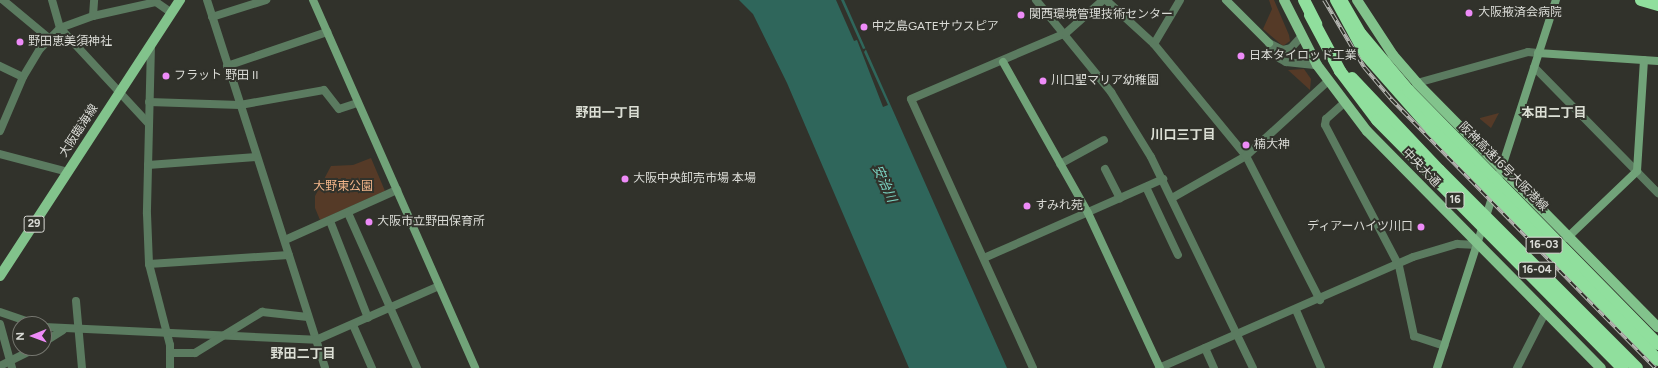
<!DOCTYPE html>
<html>
<head>
<meta charset="utf-8">
<style>
	body { margin:0 }
	#map { position:relative; width:1658px; height:368px; overflow:hidden; background:#31322b; font-family:Figtree,"Noto Sans JP",sans-serif }
	div>[style] { position:absolute }
	[style*='--x'] { left:calc(var(--x)*1px); top:calc(var(--y)*1px); width:calc(var(--w)*1px); rotate:calc(var(--a)*1deg) }
	.green>* { inset:0; background:#553a27 }
	.water>* { inset:0; background:#2f665b }
	.pier>* { inset:0; background:#31322b }
	.street>* { height:8px; margin:-4px; padding:0 4px; transform-origin:4px; border-radius:4px; background:#5b7b60 }
	.secondary>* { height:8px; margin:-4px; padding:0 4px; transform-origin:4px; border-radius:4px; background:#71a379 }
	.primary>* { height:10px; margin:-5px; padding:0 5px; transform-origin:5px; border-radius:5px; background:#82c38c }
	.highway>* { height:12px; margin:-6px; padding:0 6px; transform-origin:6px; border-radius:6px; background:#90df9d }
	.rail>* { height:4px; margin-top:-2px; transform-origin:0; background:repeating-linear-gradient(90deg,#31322b 0 8px,#b7b8b3 0 16px); box-sizing:border-box; border-block:1px solid #b7b8b3 }
	.highway-bridge>* { height:12px; margin:-6px; padding:0 6px; transform-origin:6px; border-radius:6px; background:#90df9d }
	.dots>* { width:11px; height:11px; translate:-50% -50%; box-sizing:border-box; border:2px solid #31322b; border-radius:50% }
	span { translate:-50% -50%; white-space:nowrap; text-align:center; line-height:1.15; -webkit-text-stroke:4px #31322b; paint-order:stroke }
	.shield-label span { padding:1px 3px; background:#31322b; border:1px solid; border-radius:3px; -webkit-text-stroke-width:0 }
	.shield-label { font-size:11px; color:#dadbd6; font-weight:700 }
	.poi-label { font-size:12px; color:#dadbd6 }
	.left { translate:0 -50%; text-align:left }
	.right { translate:-100% -50%; text-align:right }
	.street-label { font-size:12px; color:#dadbd6 }
	.park-label { font-size:12px; color:#f2b58a }
	.neighbourhood-label { font-size:13px; color:#dcdfd5; font-weight:700 }
	.water-label { font-size:13px; color:#7cd6c4; font-style:italic }
	.north { position:absolute; left:12px; top:316px; width:40px; height:40px; box-sizing:border-box; background:#31322b; border:1px solid #75766f; border-radius:50%; rotate:269deg; font-size:11px; font-weight:700; line-height:16px; text-align:center; color:#dadbd6 }
	.north::after { content:''; display:block; margin:auto; width:14px; height:18px; background:#ee8bf8; clip-path:polygon(50% 0,100% 100%,50% 72%,0 100%) }
</style>
</head>
<body>
<div id="map">
	<div class="green">
		<i style="clip-path:polygon(1269px 0,1274px 0,1289px 35px,1290px 41px,1283px 46px,1263px 29px,1272px 9px)"></i>
		<i style="clip-path:polygon(1304px 69px,1311px 79px,1310px 90px,1288px 70px)"></i>
		<i style="clip-path:polygon(1499px 113px,1491px 128px,1480px 119px,1480px 118px)"></i>
		<i style="clip-path:polygon(371px 158px,385px 191px,320px 220px,315px 208px,315px 196px,331px 166px,353px 165px)"></i>
	</div>
	<div class="water">
		<i style="clip-path:polygon(739px 0,844px 0,1007px 368px,909px 368px,787px 83px,753px 14px)"></i>
	</div>
	<div class="pier">
		<i style="clip-path:polygon(836px 0,841px 0,863px 49px,867px 48px,864px 52px,888px 105px,883px 107px,857px 40px,854px 41px)"></i>
	</div>
	<div class="street">
		<i style="--x:3;--y:0;--w:61;--a:39.7"></i>
		<i style="--x:52;--y:0;--w:29;--a:74"></i>
		<i style="--x:60;--y:28;--w:129;--a:47.2"></i>
		<i style="--x:207;--y:0;--w:386;--a:72.2"></i>
		<i style="--x:1036;--y:0;--w:119;--a:50.8"></i>
		<i style="--x:1111;--y:92;--w:76;--a:58.4"></i>
		<i style="--x:1151;--y:157;--w:234;--a:64.2"></i>
		<i style="--x:1106;--y:0;--w:65;--a:42.5"></i>
		<i style="--x:1154;--y:44;--w:145;--a:50.6"></i>
		<i style="--x:1246;--y:156;--w:162;--a:62.8"></i>
		<i style="--x:93;--y:16;--w:16;--a:-86"></i>
		<i style="--x:212;--y:17;--w:57;--a:-17.5"></i>
		<i style="--x:1269;--y:43;--w:18;--a:56"></i>
		<i style="--x:1279;--y:58;--w:8;--a:30"></i>
		<i style="--x:1286;--y:62;--w:31;--a:6"></i>
		<i style="--x:1269;--y:43;--w:16;--a:27"></i>
		<i style="--x:1283;--y:50;--w:8;--a:-14"></i>
		<i style="--x:1291;--y:48;--w:15;--a:-48"></i>
		<i style="--x:1154;--y:44;--w:51;--a:-59.4"></i>
		<i style="--x:151;--y:45;--w:169;--a:91.4"></i>
		<i style="--x:147;--y:214;--w:50;--a:87.7"></i>
		<i style="--x:149;--y:264;--w:84;--a:75.5"></i>
		<i style="--x:170;--y:345;--w:23;--a:90"></i>
		<i style="--x:0;--y:66;--w:25;--a:26"></i>
		<i style="--x:227;--y:66;--w:106;--a:-18.8"></i>
		<i style="--x:1534;--y:67;--w:177;--a:45.5"></i>
		<i style="--x:1417;--y:83;--w:115;--a:-15.6"></i>
		<i style="--x:1528;--y:52;--w:10;--a:6"></i>
		<i style="--x:149;--y:102;--w:91;--a:1.9"></i>
		<i style="--x:240;--y:105;--w:85;--a:-10.1"></i>
		<i style="--x:324;--y:90;--w:24;--a:52"></i>
		<i style="--x:339;--y:109;--w:20;--a:-18"></i>
		<i style="--x:1344;--y:103;--w:24;--a:138"></i>
		<i style="--x:1326;--y:119;--w:6;--a:99"></i>
		<i style="--x:1325;--y:125;--w:159;--a:62.3"></i>
		<i style="--x:1399;--y:266;--w:72;--a:77.9"></i>
		<i style="--x:1414;--y:336;--w:32;--a:18"></i>
		<i style="--x:0;--y:131;--w:59;--a:-66.9"></i>
		<i style="--x:23;--y:77;--w:33;--a:-59"></i>
		<i style="--x:40;--y:49;--w:29;--a:-46"></i>
		<i style="--x:60;--y:28;--w:35;--a:-20"></i>
		<i style="--x:93;--y:16;--w:65;--a:-12.5"></i>
		<i style="--x:156;--y:2;--w:19;--a:35"></i>
		<i style="--x:0;--y:154;--w:70;--a:14.8"></i>
		<i style="--x:1060;--y:164;--w:50;--a:-28.6"></i>
		<i style="--x:148;--y:165;--w:109;--a:-4.2"></i>
		<i style="--x:1105;--y:169;--w:33;--a:63"></i>
		<i style="--x:1146;--y:187;--w:75;--a:64.8"></i>
		<i style="--x:1172;--y:198;--w:85;--a:-29.6"></i>
		<i style="--x:1246;--y:156;--w:110;--a:-42.4"></i>
		<i style="--x:348;--y:213;--w:170;--a:66"></i>
		<i style="--x:330;--y:221;--w:104;--a:68.6"></i>
		<i style="--x:285;--y:240;--w:123;--a:-24.1"></i>
		<i style="--x:984;--y:258;--w:196;--a:-23.8"></i>
		<i style="--x:149;--y:264;--w:140;--a:-3.7"></i>
		<i style="--x:76;--y:301;--w:67;--a:84.9"></i>
		<i style="--x:1296;--y:310;--w:63;--a:66.7"></i>
		<i style="--x:0;--y:312;--w:37;--a:19"></i>
		<i style="--x:0;--y:324;--w:46;--a:74.7"></i>
		<i style="--x:353;--y:325;--w:47;--a:66.2"></i>
		<i style="--x:44;--y:327;--w:272;--a:2.7"></i>
		<i style="--x:316;--y:340;--w:134;--a:-23.7"></i>
		<i style="--x:44;--y:342;--w:22;--a:-32"></i>
		<i style="--x:1205;--y:348;--w:22;--a:66"></i>
		<i style="--x:170;--y:353;--w:25;--a:0"></i>
		<i style="--x:195;--y:353;--w:79;--a:-31.5"></i>
		<i style="--x:262;--y:312;--w:46;--a:6.2"></i>
		<i style="--x:0;--y:366;--w:40;--a:-26.6"></i>
		<i style="--x:1033;--y:368;--w:295;--a:-114.4"></i>
		<i style="--x:911;--y:99;--w:168;--a:-23.1"></i>
		<i style="--x:1066;--y:33;--w:50;--a:-41.7"></i>
		<i style="--x:1159;--y:368;--w:277;--a:-23.6"></i>
		<i style="--x:1413;--y:257;--w:46;--a:-16.5"></i>
		<i style="--x:1457;--y:244;--w:21;--a:3"></i>
		<i style="--x:1517;--y:368;--w:64;--a:-63"></i>
	</div>
	<div class="secondary">
		<i style="--x:313;--y:0;--w:402;--a:66.2"></i>
		<i style="--x:1226;--y:0;--w:61;--a:45"></i>
		<i style="--x:1538;--y:53;--w:120;--a:3.8"></i>
		<i style="--x:1003;--y:62;--w:173;--a:60.6"></i>
		<i style="--x:1088;--y:213;--w:171;--a:65.1"></i>
		<i style="--x:1567;--y:238;--w:97;--a:-43.7"></i>
		<i style="--x:1637;--y:171;--w:111;--a:-86.4"></i>
		<i style="--x:1437;--y:368;--w:387;--a:-72.1"></i>
	</div>
	<div class="primary">
		<i style="--x:1284;--y:0;--w:73;--a:63.1"></i>
		<i style="--x:1317;--y:65;--w:83;--a:52.9"></i>
		<i style="--x:1367;--y:131;--w:333;--a:45.4"></i>
		<i style="--x:1357;--y:0;--w:66;--a:56.8"></i>
		<i style="--x:1393;--y:55;--w:37;--a:49"></i>
		<i style="--x:1417;--y:83;--w:343;--a:45.4"></i>
		<i style="--x:0;--y:276;--w:330;--a:-56.9"></i>
	</div>
	<div class="highway">
		<i style="--x:1304;--y:0;--w:27;--a:63"></i>
		<i style="--x:1336;--y:0;--w:63;--a:61.4"></i>
		<i style="--x:1366;--y:55;--w:98;--a:48.7"></i>
		<i style="--x:1641;--y:0;--w:18;--a:16"></i>
		<i style="--x:1352;--y:78;--w:127;--a:46.6"></i>
	</div>
	<div class="rail">
		<i style="--x:1324;--y:0;--w:78;--a:59.2"></i>
		<i style="--x:1364;--y:67;--w:42;--a:49.8"></i>
		<i style="--x:1391;--y:99;--w:377;--a:45.5"></i>
	</div>
	<div class="highway-bridge">
		<i style="--x:1341;--y:0;--w:39;--a:60"></i>
		<i style="--x:1361;--y:34;--w:73;--a:50"></i>
		<i style="--x:1408;--y:90;--w:356;--a:45.5"></i>
		<i style="--x:1310;--y:15;--w:64;--a:61.8"></i>
		<i style="--x:1340;--y:71;--w:61;--a:52.9"></i>
		<i style="--x:1377;--y:120;--w:349;--a:45.3"></i>
		<i style="--x:1431;--y:129;--w:324;--a:45.5"></i>
		<i style="--x:1439;--y:170;--w:280;--a:45"></i>
	</div>
	<div class="dots">
		<i style="left:1469px;top:13px;background:#ee8bf8"></i>
		<i style="left:1021px;top:15px;background:#ee8bf8"></i>
		<i style="left:864px;top:27px;background:#ee8bf8"></i>
		<i style="left:20px;top:42px;background:#ee8bf8"></i>
		<i style="left:1241px;top:56px;background:#ee8bf8"></i>
		<i style="left:166px;top:76px;background:#ee8bf8"></i>
		<i style="left:1043px;top:81px;background:#ee8bf8"></i>
		<i style="left:1246px;top:145px;background:#ee8bf8"></i>
		<i style="left:625px;top:179px;background:#ee8bf8"></i>
		<i style="left:1027px;top:206px;background:#ee8bf8"></i>
		<i style="left:369px;top:222px;background:#ee8bf8"></i>
		<i style="left:1421px;top:227px;background:#ee8bf8"></i>
	</div>
	<div class="shield-label">
		<span style="left:1455px;top:200px">16</span>
		<span style="left:34px;top:224px">29</span>
		<span style="left:1544px;top:245px">16-03</span>
		<span style="left:1537px;top:270px">16-04</span>
	</div>
	<div class="poi-label">
		<span class="left" style="left:1478px;top:13px">大阪掖済会病院</span>
		<span class="left" style="left:1029px;top:15px">関西環境管理技術センター</span>
		<span class="left" style="left:872px;top:27px">中之島GATEサウスピア</span>
		<span class="left" style="left:28px;top:42px">野田恵美須神社</span>
		<span class="left" style="left:1249px;top:56px">日本タイロッド工業</span>
		<span class="left" style="left:174px;top:76px">フラット 野田 II</span>
		<span class="left" style="left:1051px;top:81px">川口聖マリア幼稚園</span>
		<span class="left" style="left:1254px;top:145px">楠大神</span>
		<span class="left" style="left:633px;top:179px">大阪中央卸売市場 本場</span>
		<span class="left" style="left:1035px;top:206px">すみれ苑</span>
		<span class="left" style="left:377px;top:222px">大阪市立野田保育所</span>
		<span class="right" style="left:1413px;top:227px">ディアーハイツ川口</span>
	</div>
	<div class="street-label">
		<span style="left:79px;top:131px;rotate:-57deg">大阪臨海線</span>
		<span style="left:1503px;top:167px;rotate:45deg">阪神高速16号大阪港線</span>
		<span style="left:1421px;top:168px;rotate:46deg">中央大通</span>
	</div>
	<div class="park-label">
		<span style="left:343px;top:187px">大野東公園</span>
	</div>
	<div class="neighbourhood-label">
		<span style="left:608px;top:113px">野田一丁目</span>
		<span style="left:1554px;top:113px">本田二丁目</span>
		<span style="left:1183px;top:135px">川口三丁目</span>
		<span style="left:303px;top:354px">野田二丁目</span>
	</div>
	<div class="water-label">
		<span style="left:884px;top:184px;rotate:66deg">安治川</span>
	</div>
	<div class="north">N</div>
</div>
</body>
</html>
